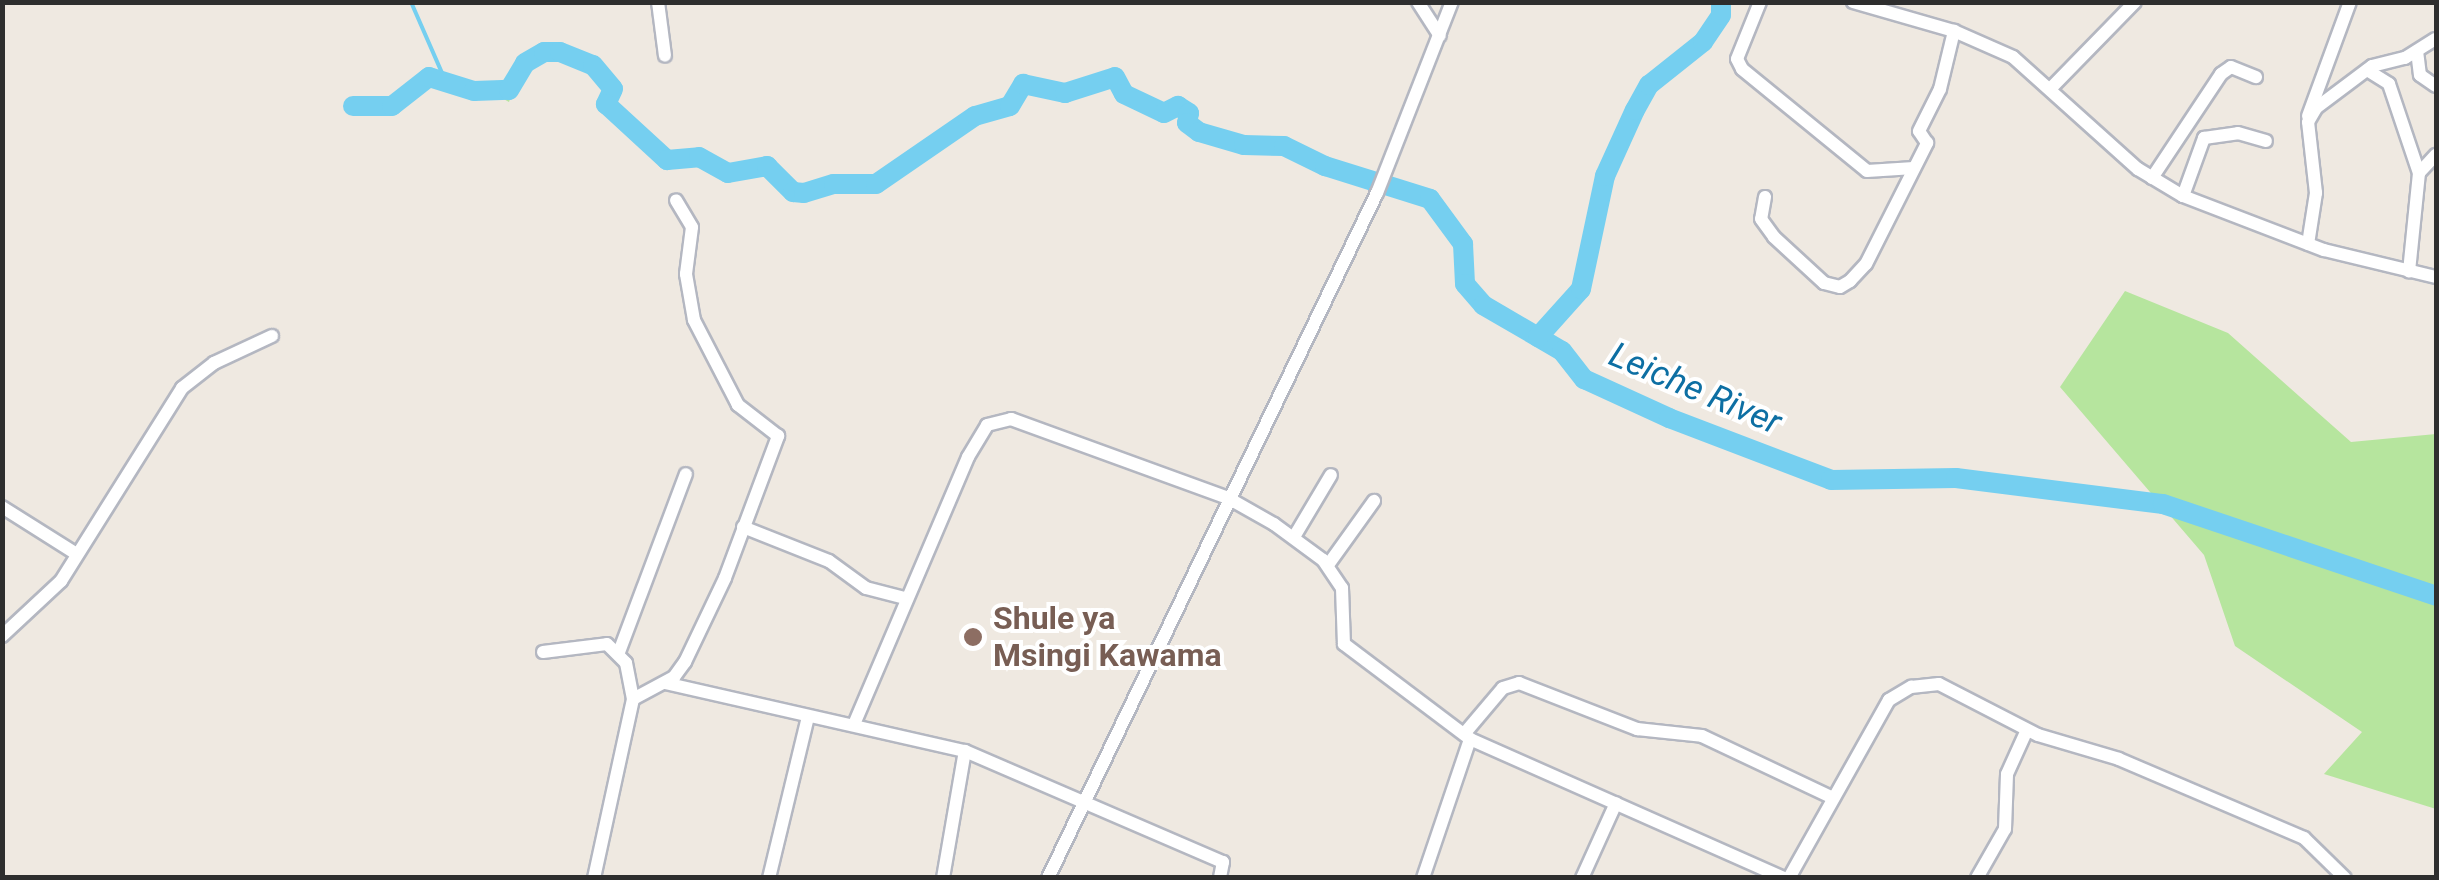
<!DOCTYPE html>
<html>
<head>
<meta charset="utf-8">
<style>
	body { margin:0 }
	#map { position:relative; width:2439px; height:880px; overflow:hidden; background:#efe9e1; font-family:Roboto,sans-serif }
	div>[style] { position:absolute }
	[style*='--x'] { left:calc(var(--x)*1px); top:calc(var(--y)*1px); width:calc(var(--w)*1px); rotate:calc(var(--a)*1deg) }
	.green>* { inset:0; background:#b6e59e }
	.stream>* { height:4px; margin:-2px; padding:0 2px; transform-origin:2px; border-radius:2px; background:#75cff0 }
	.river>* { height:20px; margin:-10px; padding:0 10px; transform-origin:10px; border-radius:10px; background:#75cff0 }
	.roads { filter:drop-shadow(2px 0 #b4b7c1) drop-shadow(-2px 0 #b4b7c1) drop-shadow(0 2px #b4b7c1) drop-shadow(0 -2px #b4b7c1) }
	.minor>* { height:12px; margin:-6px; padding:0 6px; transform-origin:6px; border-radius:6px; background:#fff }
	.dots>* { width:28px; height:28px; translate:-50% -50%; box-sizing:border-box; border:5px solid #fff; border-radius:50% }
	span { translate:-50% -50%; white-space:nowrap; text-align:center; line-height:1.15; -webkit-text-stroke:8px #fff; paint-order:stroke }
	.education-label { font-size:32px; color:#785e54; font-weight:700 }
	.left { translate:0 -50%; text-align:left }
	.water-label { font-size:35px; color:#0d6fa3; font-style:italic }
	.frame { position:absolute; inset:0; border:5px solid #2e2e2e; pointer-events:none }
</style>
</head>
<body>
<div id="map">
	<div class="green">
		<i style="clip-path:polygon(522px 64px,509px 102px,491px 92px,471px 97px,476px 85px,504px 84px)"></i>
		<i style="clip-path:polygon(2125px 291px,2228px 333px,2351px 442px,2436px 434px,2436px 809px,2324px 774px,2362px 732px,2235px 646px,2204px 555px,2060px 387px)"></i>
	</div>
	<div class="stream">
		<i style="--x:411;--y:2;--w:85;--a:66.4"></i>
	</div>
	<div class="river">
		<i style="--x:353;--y:106;--w:39;--a:0"></i>
		<i style="--x:392;--y:106;--w:47;--a:-38.1"></i>
		<i style="--x:429;--y:77;--w:47;--a:17.3"></i>
		<i style="--x:474;--y:91;--w:35;--a:-2"></i>
		<i style="--x:509;--y:90;--w:31;--a:-59"></i>
		<i style="--x:525;--y:63;--w:22;--a:-30"></i>
		<i style="--x:544;--y:52;--w:16;--a:0"></i>
		<i style="--x:560;--y:52;--w:35;--a:22"></i>
		<i style="--x:593;--y:65;--w:31;--a:50"></i>
		<i style="--x:613;--y:89;--w:17;--a:115"></i>
		<i style="--x:606;--y:104;--w:83;--a:42.6"></i>
		<i style="--x:667;--y:160;--w:32;--a:-5"></i>
		<i style="--x:699;--y:157;--w:33;--a:29"></i>
		<i style="--x:728;--y:173;--w:40;--a:-10"></i>
		<i style="--x:767;--y:166;--w:37;--a:45"></i>
		<i style="--x:793;--y:192;--w:11;--a:5"></i>
		<i style="--x:804;--y:193;--w:31;--a:-17"></i>
		<i style="--x:834;--y:184;--w:42;--a:0"></i>
		<i style="--x:876;--y:184;--w:120;--a:-34.5"></i>
		<i style="--x:975;--y:116;--w:36;--a:-16"></i>
		<i style="--x:1010;--y:106;--w:26;--a:-59"></i>
		<i style="--x:1023;--y:84;--w:43;--a:12.1"></i>
		<i style="--x:1065;--y:93;--w:52;--a:-17.7"></i>
		<i style="--x:1115;--y:77;--w:19;--a:62"></i>
		<i style="--x:1124;--y:94;--w:44;--a:25.4"></i>
		<i style="--x:1164;--y:113;--w:16;--a:-27"></i>
		<i style="--x:1178;--y:106;--w:13;--a:32"></i>
		<i style="--x:1189;--y:113;--w:10;--a:101"></i>
		<i style="--x:1187;--y:123;--w:15;--a:37"></i>
		<i style="--x:1199;--y:132;--w:47;--a:16.1"></i>
		<i style="--x:1244;--y:145;--w:40;--a:1.4"></i>
		<i style="--x:1284;--y:146;--w:46;--a:26"></i>
		<i style="--x:1325;--y:166;--w:110;--a:17.4"></i>
		<i style="--x:1430;--y:199;--w:56;--a:53.7"></i>
		<i style="--x:1463;--y:244;--w:40;--a:87.1"></i>
		<i style="--x:1465;--y:284;--w:28;--a:49"></i>
		<i style="--x:1483;--y:305;--w:91;--a:30.2"></i>
		<i style="--x:1562;--y:351;--w:36;--a:52"></i>
		<i style="--x:1584;--y:379;--w:94;--a:24.6"></i>
		<i style="--x:1669;--y:418;--w:173;--a:20.9"></i>
		<i style="--x:1831;--y:480;--w:125;--a:-0.9"></i>
		<i style="--x:1956;--y:478;--w:209;--a:7.2"></i>
		<i style="--x:2163;--y:504;--w:288;--a:18.6"></i>
		<i style="--x:1538;--y:337;--w:64;--a:-48.1"></i>
		<i style="--x:1581;--y:289;--w:116;--a:-78"></i>
		<i style="--x:1605;--y:176;--w:72;--a:-65.6"></i>
		<i style="--x:1635;--y:110;--w:29;--a:-61"></i>
		<i style="--x:1649;--y:85;--w:69;--a:-38.5"></i>
		<i style="--x:1703;--y:42;--w:32;--a:-56"></i>
		<i style="--x:1721;--y:15;--w:13;--a:-90"></i>
	</div>
	<div class="roads">
		<div class="minor">
			<i style="--x:658;--y:2;--w:54;--a:82.6"></i>
			<i style="--x:1418;--y:2;--w:40;--a:57.1"></i>
			<i style="--x:1760;--y:2;--w:61;--a:112"></i>
			<i style="--x:1737;--y:59;--w:11;--a:63"></i>
			<i style="--x:1742;--y:69;--w:161;--a:39.2"></i>
			<i style="--x:1867;--y:171;--w:47;--a:-3.7"></i>
			<i style="--x:1853;--y:2;--w:105;--a:16"></i>
			<i style="--x:1954;--y:31;--w:64;--a:23.8"></i>
			<i style="--x:2013;--y:57;--w:168;--a:41.9"></i>
			<i style="--x:2138;--y:169;--w:52;--a:31"></i>
			<i style="--x:2183;--y:196;--w:151;--a:21"></i>
			<i style="--x:2324;--y:250;--w:115;--a:13.6"></i>
			<i style="--x:2417;--y:51;--w:24;--a:83"></i>
			<i style="--x:2420;--y:75;--w:19;--a:35"></i>
			<i style="--x:2367;--y:70;--w:26;--a:32"></i>
			<i style="--x:2389;--y:84;--w:94;--a:71.4"></i>
			<i style="--x:2419;--y:173;--w:99;--a:95.8"></i>
			<i style="--x:2053;--y:86;--w:117;--a:-45.7"></i>
			<i style="--x:2308;--y:116;--w:121;--a:-69.8"></i>
			<i style="--x:2419;--y:173;--w:25;--a:-47"></i>
			<i style="--x:2152;--y:178;--w:125;--a:-56.4"></i>
			<i style="--x:2221;--y:74;--w:12;--a:-35"></i>
			<i style="--x:2231;--y:67;--w:27;--a:22"></i>
			<i style="--x:2183;--y:196;--w:62;--a:-70.1"></i>
			<i style="--x:2204;--y:138;--w:34;--a:-8"></i>
			<i style="--x:2238;--y:133;--w:29;--a:16"></i>
			<i style="--x:1765;--y:197;--w:22;--a:100"></i>
			<i style="--x:1761;--y:219;--w:22;--a:54"></i>
			<i style="--x:1774;--y:237;--w:68;--a:42.6"></i>
			<i style="--x:1824;--y:283;--w:16;--a:14"></i>
			<i style="--x:1840;--y:287;--w:12;--a:-31"></i>
			<i style="--x:1850;--y:281;--w:23;--a:-47"></i>
			<i style="--x:1866;--y:264;--w:136;--a:-63.2"></i>
			<i style="--x:1927;--y:143;--w:14;--a:-124"></i>
			<i style="--x:1919;--y:131;--w:47;--a:-63.4"></i>
			<i style="--x:1940;--y:89;--w:60;--a:-76.4"></i>
			<i style="--x:2308;--y:244;--w:52;--a:-81.1"></i>
			<i style="--x:2316;--y:193;--w:71;--a:-96.4"></i>
			<i style="--x:2308;--y:122;--w:16;--a:-60"></i>
			<i style="--x:2316;--y:108;--w:70;--a:-36.9"></i>
			<i style="--x:2372;--y:66;--w:34;--a:-14"></i>
			<i style="--x:2405;--y:58;--w:36;--a:-32"></i>
			<i style="--x:2;--y:507;--w:86;--a:32.2"></i>
			<i style="--x:743;--y:527;--w:92;--a:21.6"></i>
			<i style="--x:829;--y:561;--w:46;--a:36.1"></i>
			<i style="--x:866;--y:588;--w:40;--a:14.4"></i>
			<i style="--x:1294;--y:537;--w:72;--a:-59.2"></i>
			<i style="--x:1328;--y:565;--w:79;--a:-54.3"></i>
			<i style="--x:2;--y:636;--w:81;--a:-43"></i>
			<i style="--x:61;--y:581;--w:228;--a:-57.9"></i>
			<i style="--x:182;--y:388;--w:41;--a:-38"></i>
			<i style="--x:214;--y:363;--w:64;--a:-25"></i>
			<i style="--x:543;--y:652;--w:64;--a:-7.1"></i>
			<i style="--x:607;--y:644;--w:27;--a:45"></i>
			<i style="--x:626;--y:663;--w:37;--a:79"></i>
			<i style="--x:619;--y:652;--w:190;--a:-69.4"></i>
			<i style="--x:665;--y:683;--w:308;--a:12.8"></i>
			<i style="--x:965;--y:751;--w:281;--a:23.3"></i>
			<i style="--x:1223;--y:862;--w:16;--a:101"></i>
			<i style="--x:855;--y:722;--w:288;--a:-66.9"></i>
			<i style="--x:968;--y:457;--w:37;--a:-59"></i>
			<i style="--x:987;--y:425;--w:25;--a:-14"></i>
			<i style="--x:1011;--y:419;--w:231;--a:20"></i>
			<i style="--x:1228;--y:498;--w:53;--a:29.5"></i>
			<i style="--x:1274;--y:524;--w:61;--a:36.3"></i>
			<i style="--x:1323;--y:560;--w:34;--a:56"></i>
			<i style="--x:1342;--y:588;--w:56;--a:88"></i>
			<i style="--x:1344;--y:644;--w:158;--a:37"></i>
			<i style="--x:1470;--y:739;--w:342;--a:23.9"></i>
			<i style="--x:1464;--y:734;--w:60;--a:-49.7"></i>
			<i style="--x:1503;--y:688;--w:17;--a:-17"></i>
			<i style="--x:1519;--y:683;--w:127;--a:21.3"></i>
			<i style="--x:1637;--y:729;--w:65;--a:6.1"></i>
			<i style="--x:1702;--y:736;--w:143;--a:25.3"></i>
			<i style="--x:594;--y:878;--w:183;--a:-77.7"></i>
			<i style="--x:633;--y:699;--w:47;--a:-28.2"></i>
			<i style="--x:674;--y:677;--w:19;--a:-54"></i>
			<i style="--x:685;--y:662;--w:93;--a:-64.5"></i>
			<i style="--x:725;--y:578;--w:152;--a:-69.5"></i>
			<i style="--x:778;--y:436;--w:51;--a:-142.2"></i>
			<i style="--x:738;--y:405;--w:96;--a:-117.4"></i>
			<i style="--x:694;--y:320;--w:47;--a:-99.9"></i>
			<i style="--x:686;--y:274;--w:47;--a:-82.7"></i>
			<i style="--x:692;--y:227;--w:31;--a:-121"></i>
			<i style="--x:769;--y:878;--w:166;--a:-76.4"></i>
			<i style="--x:943;--y:878;--w:129;--a:-80.2"></i>
			<i style="--x:1048;--y:878;--w:760;--a:-64.35"></i>
			<i style="--x:1377;--y:193;--w:205;--a:-68.6"></i>
			<i style="--x:1423;--y:878;--w:147;--a:-71.3"></i>
			<i style="--x:1582;--y:878;--w:82;--a:-65.6"></i>
			<i style="--x:1789;--y:878;--w:204;--a:-60.7"></i>
			<i style="--x:1889;--y:700;--w:26;--a:-31"></i>
			<i style="--x:1911;--y:687;--w:28;--a:-6"></i>
			<i style="--x:1939;--y:684;--w:111;--a:27.3"></i>
			<i style="--x:2038;--y:735;--w:84;--a:16.5"></i>
			<i style="--x:2119;--y:759;--w:201;--a:23.1"></i>
			<i style="--x:2304;--y:838;--w:57;--a:44.3"></i>
			<i style="--x:1977;--y:878;--w:56;--a:-60.3"></i>
			<i style="--x:2005;--y:829;--w:55;--a:-87.9"></i>
			<i style="--x:2007;--y:774;--w:48;--a:-65.6"></i>
		</div>
	</div>
	<div class="dots">
		<i style="left:973px;top:637px;background:#8d6e63"></i>
	</div>
	<div class="education-label">
		<span class="left" style="left:993px;top:637px">Shule ya<br>Msingi Kawama</span>
	</div>
	<div class="water-label">
		<span style="left:1695px;top:389px;rotate:23deg">Leiche River</span>
	</div>
	<div class="frame"></div>
</div>
</body>
</html>
